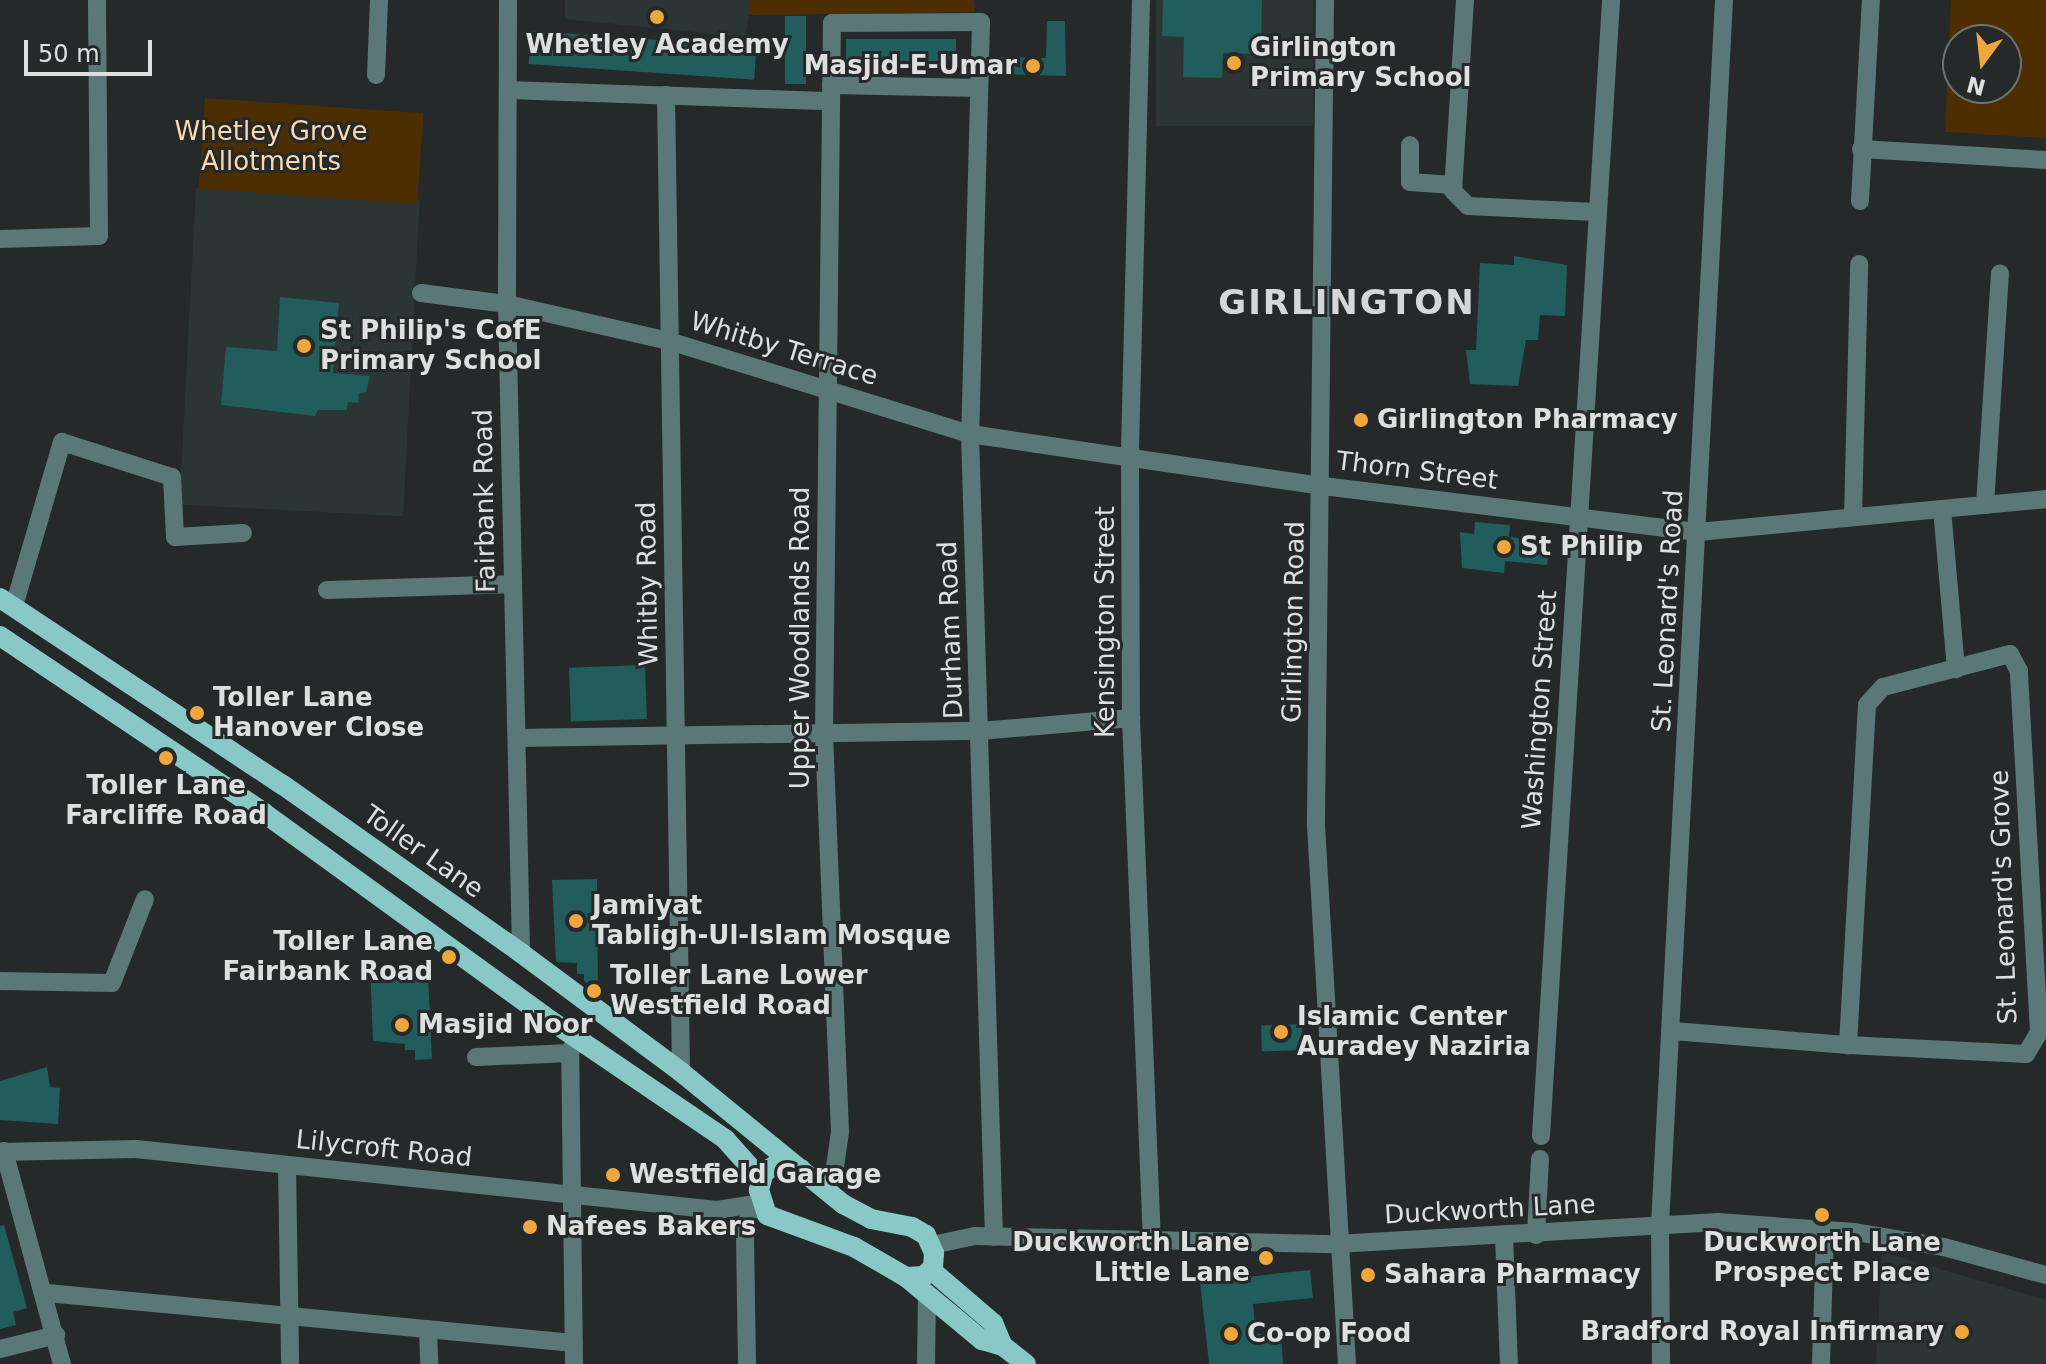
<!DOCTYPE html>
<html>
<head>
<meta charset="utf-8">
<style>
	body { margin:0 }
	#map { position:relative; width:2046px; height:1364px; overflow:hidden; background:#262929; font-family:"DejaVu Sans",sans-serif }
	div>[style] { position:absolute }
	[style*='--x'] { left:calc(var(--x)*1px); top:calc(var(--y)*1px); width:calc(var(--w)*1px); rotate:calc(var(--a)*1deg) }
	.built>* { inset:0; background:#2b3534; transform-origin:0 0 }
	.green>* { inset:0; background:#4c2e00; transform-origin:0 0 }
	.building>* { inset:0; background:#215d5c; transform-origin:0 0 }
	.minor>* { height:18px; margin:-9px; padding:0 9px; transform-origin:9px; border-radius:9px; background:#5a7877 }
	.major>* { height:20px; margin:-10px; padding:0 10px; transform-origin:10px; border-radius:10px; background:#88c8c6 }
	.dots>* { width:22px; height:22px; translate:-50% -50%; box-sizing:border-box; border:4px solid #262929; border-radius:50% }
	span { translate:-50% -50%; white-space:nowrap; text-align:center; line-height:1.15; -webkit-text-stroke:6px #262929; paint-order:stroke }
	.poi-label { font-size:26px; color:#dee0e0; font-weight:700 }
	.left { translate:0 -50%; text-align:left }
	.right { translate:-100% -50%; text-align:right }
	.park-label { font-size:26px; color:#fad9b1 }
	.street-label { font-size:26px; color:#dee0e0 }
	.district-label { font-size:34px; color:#d3d7d7; font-weight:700; letter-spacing:2px }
	.north { position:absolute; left:1942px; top:24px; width:80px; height:80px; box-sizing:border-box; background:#262929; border:2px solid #707272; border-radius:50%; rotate:195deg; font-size:22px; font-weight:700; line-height:32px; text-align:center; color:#dee0e0 }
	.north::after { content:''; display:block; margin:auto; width:28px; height:36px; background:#efa73d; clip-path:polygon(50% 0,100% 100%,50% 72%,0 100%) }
	.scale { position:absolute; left:24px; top:40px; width:128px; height:36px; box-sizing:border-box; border:4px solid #dee0e0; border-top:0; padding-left:10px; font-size:24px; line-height:28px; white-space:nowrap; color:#dee0e0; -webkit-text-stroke:6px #262929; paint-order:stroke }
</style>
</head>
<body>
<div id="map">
	<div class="built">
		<i style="clip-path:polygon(565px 0,974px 0,975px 12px,749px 15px,745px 37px,565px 19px)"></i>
		<i style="left:1156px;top:0;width:157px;height:126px"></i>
		<i style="left:196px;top:188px;width:224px;height:317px;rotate:3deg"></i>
		<i style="clip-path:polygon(1882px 1252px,2046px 1300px,2046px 1364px,1876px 1364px)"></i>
	</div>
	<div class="green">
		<i style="clip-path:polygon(749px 0,974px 0,975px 12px,749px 15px)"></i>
		<i style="clip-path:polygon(evenodd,1951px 0,2046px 0,2046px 138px,1945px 132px,1951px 0,1958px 40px,2006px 40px,2006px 88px,1958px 88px,1958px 40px)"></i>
		<i style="left:205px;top:98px;width:219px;height:91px;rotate:4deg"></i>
	</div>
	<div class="building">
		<i style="clip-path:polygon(1163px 0,1262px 0,1261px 54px,1223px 53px,1222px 78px,1183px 77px,1184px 37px,1162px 36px)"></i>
		<i style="left:785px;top:16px;width:21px;height:68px"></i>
		<i style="clip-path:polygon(1047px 21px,1065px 21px,1066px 76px,1000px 74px,1000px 57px,1046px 58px)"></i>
		<i style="left:531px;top:31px;width:226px;height:33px;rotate:4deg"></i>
		<i style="left:956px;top:39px;width:22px;height:110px;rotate:90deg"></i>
		<i style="clip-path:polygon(1514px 256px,1567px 265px,1565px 316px,1540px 315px,1538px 340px,1526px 340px,1518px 386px,1470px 384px,1466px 350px,1476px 350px,1480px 263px,1514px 265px)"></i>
		<i style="clip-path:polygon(280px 297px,339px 303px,333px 373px,370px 376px,366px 392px,359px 393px,358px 403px,348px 402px,347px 410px,318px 410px,315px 416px,221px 405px,226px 347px,277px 351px)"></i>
		<i style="clip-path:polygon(1475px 522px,1510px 525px,1509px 537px,1550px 541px,1547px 565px,1505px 561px,1504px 573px,1462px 568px,1460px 532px,1474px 534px)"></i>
		<i style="left:645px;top:665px;width:54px;height:76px;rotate:88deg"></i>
		<i style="clip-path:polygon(597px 879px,598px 991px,584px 981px,584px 974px,577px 974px,577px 963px,556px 962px,552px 880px)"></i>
		<i style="clip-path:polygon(370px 967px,411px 967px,419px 976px,428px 976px,432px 1059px,415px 1060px,415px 1050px,405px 1050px,405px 1044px,373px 1041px)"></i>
		<i style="left:1302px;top:1024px;width:26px;height:41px;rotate:88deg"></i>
		<i style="clip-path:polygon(47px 1067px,50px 1087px,60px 1088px,58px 1124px,0 1120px,0 1081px)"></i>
		<i style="clip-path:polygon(4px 1225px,27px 1308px,13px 1312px,16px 1325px,0 1329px,0 1226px)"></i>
		<i style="clip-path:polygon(1310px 1270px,1313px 1298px,1253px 1304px,1256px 1334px,1281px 1333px,1283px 1364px,1209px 1364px,1200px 1282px)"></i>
	</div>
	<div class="minor">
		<i style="--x:508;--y:0;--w:304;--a:90.2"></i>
		<i style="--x:507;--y:304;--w:649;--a:88.76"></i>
		<i style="--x:1141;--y:0;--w:456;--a:91.4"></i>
		<i style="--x:1130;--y:456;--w:262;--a:89.8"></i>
		<i style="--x:1131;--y:718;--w:525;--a:87.71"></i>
		<i style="--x:1325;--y:0;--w:825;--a:90.63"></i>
		<i style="--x:1316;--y:825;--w:540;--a:86.71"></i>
		<i style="--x:1465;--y:0;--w:191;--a:93.6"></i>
		<i style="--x:1453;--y:191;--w:21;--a:45"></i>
		<i style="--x:1468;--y:206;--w:128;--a:2.7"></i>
		<i style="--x:376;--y:75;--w:75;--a:-87.7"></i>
		<i style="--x:831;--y:85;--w:148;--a:1.2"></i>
		<i style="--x:508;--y:90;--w:323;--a:2"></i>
		<i style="--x:666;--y:95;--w:977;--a:89.12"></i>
		<i style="--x:1410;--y:145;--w:37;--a:90"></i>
		<i style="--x:1410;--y:182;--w:43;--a:4"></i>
		<i style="--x:1861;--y:149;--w:185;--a:3.4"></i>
		<i style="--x:1860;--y:201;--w:201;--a:-86.9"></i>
		<i style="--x:0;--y:239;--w:99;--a:-1.7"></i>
		<i style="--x:99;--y:236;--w:236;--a:-90.5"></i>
		<i style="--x:421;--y:293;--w:87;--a:7.3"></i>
		<i style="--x:507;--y:304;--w:166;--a:12.9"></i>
		<i style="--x:669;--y:341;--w:315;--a:17.2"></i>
		<i style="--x:970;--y:434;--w:357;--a:8.4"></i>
		<i style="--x:1323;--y:486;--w:378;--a:7"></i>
		<i style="--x:1698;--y:532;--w:350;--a:-5.4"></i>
		<i style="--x:1985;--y:505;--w:232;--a:-86.3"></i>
		<i style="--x:1942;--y:509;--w:161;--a:85"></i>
		<i style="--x:1853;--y:517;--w:253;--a:-88.6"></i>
		<i style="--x:327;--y:590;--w:186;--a:-1.8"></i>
		<i style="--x:14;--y:606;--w:171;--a:-73.7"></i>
		<i style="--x:62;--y:442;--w:115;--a:17.7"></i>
		<i style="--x:172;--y:477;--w:60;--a:87.1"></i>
		<i style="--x:175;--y:537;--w:68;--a:-3.4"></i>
		<i style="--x:517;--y:738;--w:463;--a:-0.9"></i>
		<i style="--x:980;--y:731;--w:152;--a:-4.9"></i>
		<i style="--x:0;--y:981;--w:112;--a:1"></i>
		<i style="--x:112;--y:983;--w:90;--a:-68.6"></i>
		<i style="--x:1673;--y:1031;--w:176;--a:4.6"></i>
		<i style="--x:1848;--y:1045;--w:178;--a:2.9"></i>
		<i style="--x:2026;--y:1054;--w:26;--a:-59"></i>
		<i style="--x:2039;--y:1032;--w:362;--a:-93.2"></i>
		<i style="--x:2019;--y:671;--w:19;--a:-118"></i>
		<i style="--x:2010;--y:654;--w:131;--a:165.4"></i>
		<i style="--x:1883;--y:687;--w:24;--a:132"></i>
		<i style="--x:1867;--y:705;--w:341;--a:93.2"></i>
		<i style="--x:476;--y:1057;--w:94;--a:-2.4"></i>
		<i style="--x:1541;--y:1136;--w:1138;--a:-86.47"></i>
		<i style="--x:4;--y:1151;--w:221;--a:74.8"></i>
		<i style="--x:0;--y:1152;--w:136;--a:-1.3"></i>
		<i style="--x:136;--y:1149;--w:584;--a:5.99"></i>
		<i style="--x:717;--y:1210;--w:45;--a:-9"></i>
		<i style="--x:287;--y:1165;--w:199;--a:89.1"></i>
		<i style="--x:826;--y:1189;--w:17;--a:-62"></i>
		<i style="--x:834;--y:1174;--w:42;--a:-81.9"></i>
		<i style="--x:840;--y:1132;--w:398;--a:-92.3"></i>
		<i style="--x:824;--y:734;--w:711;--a:-89.36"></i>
		<i style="--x:832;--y:23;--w:149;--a:-0.4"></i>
		<i style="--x:981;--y:22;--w:412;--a:91.5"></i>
		<i style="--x:970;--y:434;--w:803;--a:88.29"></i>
		<i style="--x:1536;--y:1235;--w:76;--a:-87"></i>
		<i style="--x:1504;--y:1236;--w:128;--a:87.8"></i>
		<i style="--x:932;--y:1245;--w:44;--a:-11.8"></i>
		<i style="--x:975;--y:1236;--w:361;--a:1.3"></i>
		<i style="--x:1336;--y:1244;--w:383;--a:-3.3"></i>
		<i style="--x:1718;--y:1222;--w:137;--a:4.2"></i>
		<i style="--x:1855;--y:1232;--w:90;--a:9.6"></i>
		<i style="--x:1944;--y:1247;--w:106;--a:15.4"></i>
		<i style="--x:47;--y:1293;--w:529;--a:5.42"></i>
		<i style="--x:428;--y:1329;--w:35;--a:88"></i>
		<i style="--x:0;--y:1349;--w:58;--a:-14"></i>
		<i style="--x:574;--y:1364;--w:311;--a:-90.7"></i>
		<i style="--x:570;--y:1053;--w:16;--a:-68"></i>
		<i style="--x:747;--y:1364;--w:128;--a:-90.9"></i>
		<i style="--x:745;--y:1236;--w:28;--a:-80"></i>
		<i style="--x:926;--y:1364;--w:69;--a:-89.2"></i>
		<i style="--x:1661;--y:1364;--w:139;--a:-90.4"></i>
		<i style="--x:1660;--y:1225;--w:1227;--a:-87.01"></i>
		<i style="--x:1821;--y:1364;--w:135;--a:-88.3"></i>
	</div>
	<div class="major">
		<i style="--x:0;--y:598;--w:339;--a:33.5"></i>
		<i style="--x:283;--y:785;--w:291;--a:35.2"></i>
		<i style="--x:521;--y:953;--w:199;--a:36.6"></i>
		<i style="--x:681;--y:1072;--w:209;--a:39.2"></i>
		<i style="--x:843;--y:1204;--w:32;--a:28"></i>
		<i style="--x:871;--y:1219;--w:42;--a:11"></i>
		<i style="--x:912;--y:1227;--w:16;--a:30"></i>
		<i style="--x:926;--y:1235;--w:20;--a:66"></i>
		<i style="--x:934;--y:1253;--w:14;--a:94"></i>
		<i style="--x:933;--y:1267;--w:13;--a:135"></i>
		<i style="--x:924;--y:1276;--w:18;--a:177"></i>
		<i style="--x:0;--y:636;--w:318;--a:33.8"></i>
		<i style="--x:264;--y:813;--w:346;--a:35.9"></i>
		<i style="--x:544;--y:1016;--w:219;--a:34.2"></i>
		<i style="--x:725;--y:1139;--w:52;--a:48.1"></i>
		<i style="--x:801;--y:1169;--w:25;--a:-168"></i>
		<i style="--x:777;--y:1164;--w:15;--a:148"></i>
		<i style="--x:764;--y:1172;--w:19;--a:106"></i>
		<i style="--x:759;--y:1190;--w:26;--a:72"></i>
		<i style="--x:767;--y:1215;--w:93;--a:20.2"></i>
		<i style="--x:854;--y:1247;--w:60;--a:30"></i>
		<i style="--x:906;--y:1277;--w:99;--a:39.7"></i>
		<i style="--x:982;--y:1340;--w:22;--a:16"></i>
		<i style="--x:1003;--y:1346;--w:29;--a:38"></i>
		<i style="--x:931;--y:1270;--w:82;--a:40.5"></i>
		<i style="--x:993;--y:1323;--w:25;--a:67"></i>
	</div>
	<div class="dots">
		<i style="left:657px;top:17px;background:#efa73d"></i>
		<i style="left:1234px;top:63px;background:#efa73d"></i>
		<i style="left:1033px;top:66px;background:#efa73d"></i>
		<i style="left:304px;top:346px;background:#efa73d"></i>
		<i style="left:1361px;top:420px;background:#efa73d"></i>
		<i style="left:1504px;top:547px;background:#efa73d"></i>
		<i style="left:197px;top:713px;background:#efa73d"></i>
		<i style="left:166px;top:758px;background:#efa73d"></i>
		<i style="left:576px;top:921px;background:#efa73d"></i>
		<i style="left:449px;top:957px;background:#efa73d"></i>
		<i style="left:594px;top:991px;background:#efa73d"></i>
		<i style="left:402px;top:1025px;background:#efa73d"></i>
		<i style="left:1281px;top:1032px;background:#efa73d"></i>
		<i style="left:613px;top:1175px;background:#efa73d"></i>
		<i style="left:1822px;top:1215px;background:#efa73d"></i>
		<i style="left:530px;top:1227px;background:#efa73d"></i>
		<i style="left:1266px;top:1258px;background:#efa73d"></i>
		<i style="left:1368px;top:1275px;background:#efa73d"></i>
		<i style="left:1962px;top:1332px;background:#efa73d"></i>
		<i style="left:1231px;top:1334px;background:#efa73d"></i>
	</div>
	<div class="poi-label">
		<span style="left:657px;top:45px">Whetley Academy</span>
		<span class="left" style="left:1250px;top:63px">Girlington<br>Primary School</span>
		<span class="right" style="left:1017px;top:66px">Masjid-E-Umar</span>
		<span class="left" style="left:320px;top:346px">St Philip's CofE<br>Primary School</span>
		<span class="left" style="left:1377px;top:420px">Girlington Pharmacy</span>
		<span class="left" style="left:1520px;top:547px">St Philip</span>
		<span class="left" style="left:213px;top:713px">Toller Lane<br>Hanover Close</span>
		<span style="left:166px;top:801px">Toller Lane<br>Farcliffe Road</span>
		<span class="left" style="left:592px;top:921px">Jamiyat<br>Tabligh-Ul-Islam Mosque</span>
		<span class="right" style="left:433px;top:957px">Toller Lane<br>Fairbank Road</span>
		<span class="left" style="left:610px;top:991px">Toller Lane Lower<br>Westfield Road</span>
		<span class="left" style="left:1297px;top:1032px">Islamic Center<br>Auradey Naziria</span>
		<span class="left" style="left:418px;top:1025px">Masjid Noor</span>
		<span class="left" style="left:629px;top:1175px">Westfield Garage</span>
		<span class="left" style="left:546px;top:1227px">Nafees Bakers</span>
		<span class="right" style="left:1250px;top:1258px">Duckworth Lane<br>Little Lane</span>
		<span style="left:1822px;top:1258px">Duckworth Lane<br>Prospect Place</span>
		<span class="left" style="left:1384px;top:1275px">Sahara Pharmacy</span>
		<span class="right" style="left:1944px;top:1332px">Bradford Royal Infirmary</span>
		<span class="left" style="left:1247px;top:1334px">Co-op Food</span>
	</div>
	<div class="park-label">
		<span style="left:271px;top:147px">Whetley Grove<br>Allotments</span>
	</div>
	<div class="street-label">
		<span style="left:784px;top:349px;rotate:17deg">Whitby Terrace</span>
		<span style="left:1417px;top:471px;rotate:7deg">Thorn Street</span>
		<span style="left:485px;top:501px;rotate:-91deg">Fairbank Road</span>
		<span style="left:648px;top:584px;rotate:-91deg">Whitby Road</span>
		<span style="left:1668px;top:611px;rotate:-87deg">St. Leonard's Road</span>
		<span style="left:1106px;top:622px;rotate:-90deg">Kensington Street</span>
		<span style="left:1294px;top:622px;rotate:-89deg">Girlington Road</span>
		<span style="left:951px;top:630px;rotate:-92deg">Durham Road</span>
		<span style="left:801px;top:638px;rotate:-90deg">Upper Woodlands Road</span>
		<span style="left:1540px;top:710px;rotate:-86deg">Washington Street</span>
		<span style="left:423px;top:852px;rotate:35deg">Toller Lane</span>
		<span style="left:2004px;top:897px;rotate:-92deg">St. Leonard's Grove</span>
		<span style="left:384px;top:1149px;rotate:6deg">Lilycroft Road</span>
		<span style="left:1490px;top:1210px;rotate:-3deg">Duckworth Lane</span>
	</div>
	<div class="district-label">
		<span style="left:1347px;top:303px">GIRLINGTON</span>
	</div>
	<div class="north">N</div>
	<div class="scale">50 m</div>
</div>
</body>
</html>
